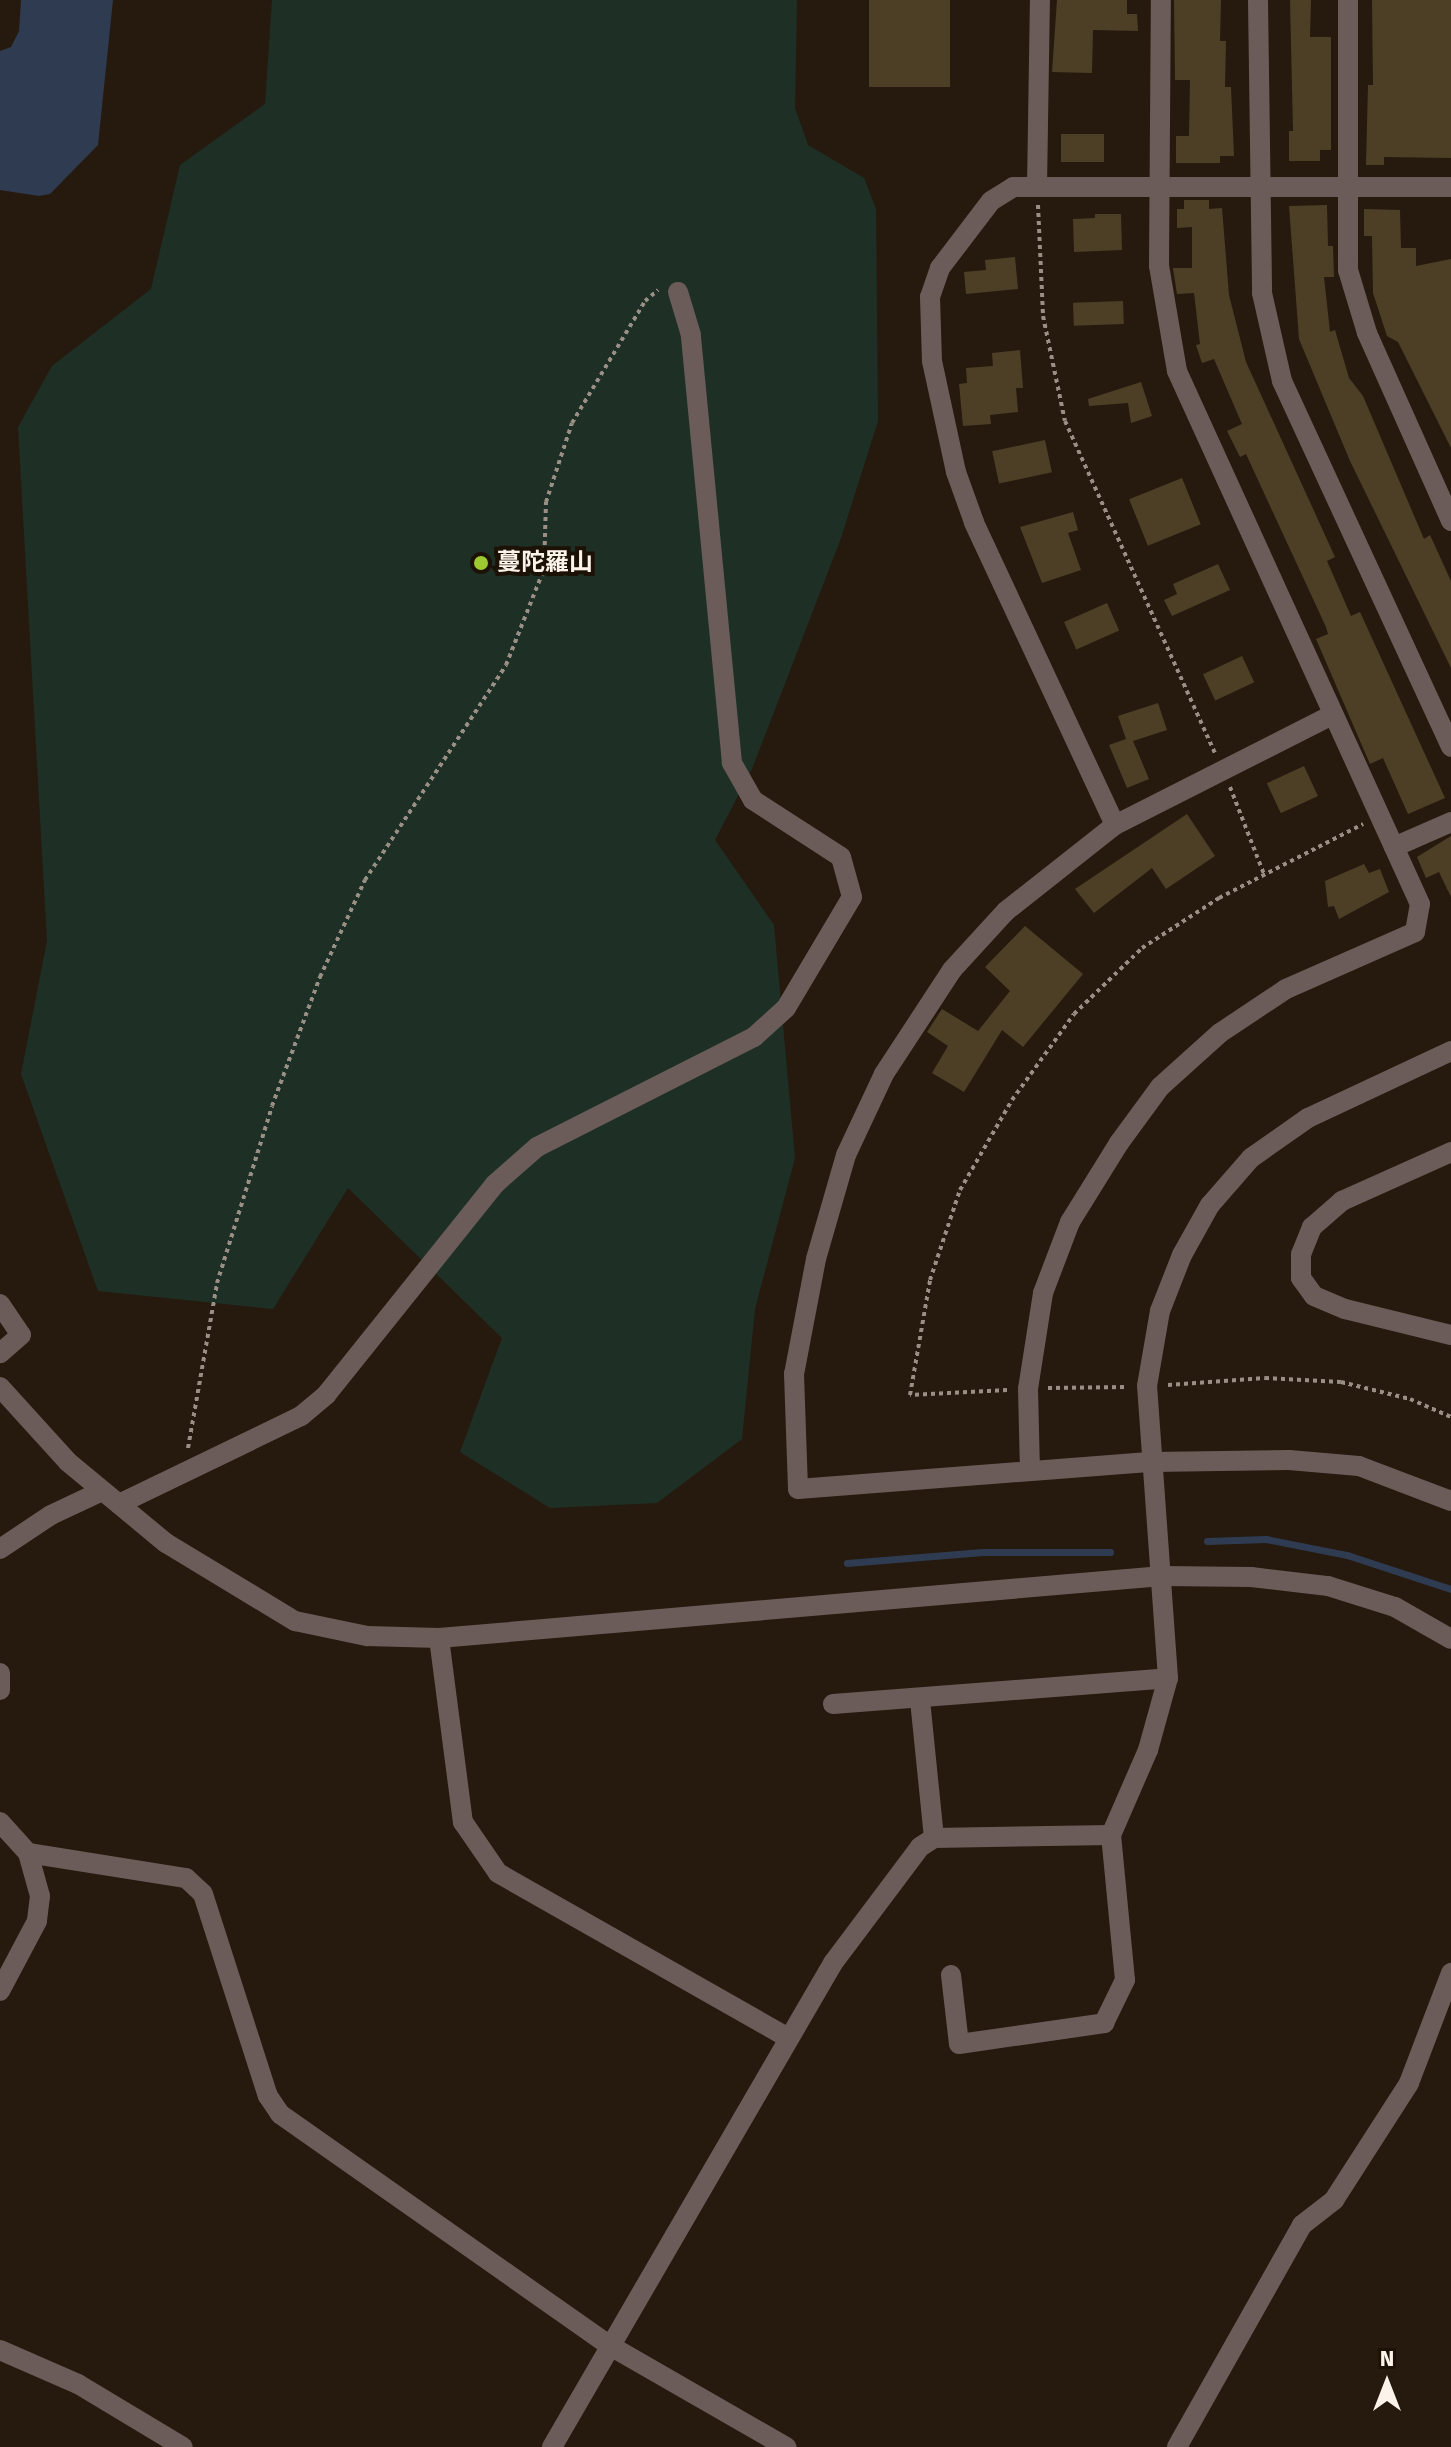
<!DOCTYPE html>
<html>
<head>
<meta charset="utf-8">
<style>
	body { margin:0 }
	#map { position:relative; width:1451px; height:2447px; overflow:hidden; background:#261a0e; font-family:"Fira Sans","Noto Sans JP",sans-serif }
	div>[style] { position:absolute }
	[style*='--x'] { left:calc(var(--x)*1px); top:calc(var(--y)*1px); width:calc(var(--w)*1px); rotate:calc(var(--a)*1deg) }
	.green>* { inset:0; background:#1e3026 }
	.water>* { inset:0; background:#2e3b51 }
	.stream>* { height:7px; margin:-3.5px; padding:0 3.5px; transform-origin:3.5px; border-radius:3.5px; background:#2e3b51 }
	.building>* { inset:0; background:#4d3f26; transform-origin:0 0 }
	.path>* { height:4px; margin-top:-2px; transform-origin:0; background:repeating-linear-gradient(90deg,#998f85 0 4px,transparent 0 8px) }
	.minor>* { height:20px; margin:-10px; padding:0 10px; transform-origin:10px; border-radius:10px; background:#6b5c59 }
	.dots>* { width:22px; height:22px; translate:-50% -50%; box-sizing:border-box; border:4px solid #1c1105; border-radius:50% }
	span { translate:-50% -50%; white-space:nowrap; text-align:center; line-height:1.15; -webkit-text-stroke:8px #1c1105; paint-order:stroke }
	.poi-label { font-size:24px; color:#fcf3eb; font-weight:700 }
	.left { translate:0 -50%; text-align:left }
	.north { position:absolute; left:1347px; top:2343px; width:80px; height:80px; -webkit-text-stroke:6px #1c1105; paint-order:stroke; rotate:0deg; font-size:22px; font-weight:700; line-height:32px; text-align:center; color:#fcf3eb }
	.north::after { content:''; display:block; margin:auto; width:28px; height:36px; background:#fcf3eb; clip-path:polygon(50% 0,100% 100%,50% 72%,0 100%) }
</style>
</head>
<body>
<div id="map">
	<div class="green">
		<i style="clip-path:polygon(272px 0,797px 0,795px 108px,808px 145px,864px 178px,876px 209px,878px 421px,841px 538px,752px 769px,715px 840px,774px 925px,795px 1158px,755px 1309px,742px 1439px,657px 1503px,550px 1508px,460px 1452px,502px 1338px,348px 1188px,273px 1309px,98px 1291px,21px 1074px,47px 941px,18px 427px,52px 366px,151px 289px,180px 165px,265px 104px)"></i>
	</div>
	<div class="water">
		<i style="clip-path:polygon(21px 0,113px 0,98px 145px,50px 194px,39px 196px,0 190px,0 51px,11px 47px,19px 31px)"></i>
	</div>
	<div class="stream">
		<i style="--x:1207;--y:1541;--w:59;--a:-1.9"></i>
		<i style="--x:1266;--y:1539;--w:83;--a:11.2"></i>
		<i style="--x:1347;--y:1555;--w:109;--a:18.1"></i>
		<i style="--x:847;--y:1563;--w:136;--a:-4.6"></i>
		<i style="--x:983;--y:1552;--w:127;--a:0"></i>
	</div>
	<div class="building">
		<i style="left:869px;top:0;width:81px;height:87px"></i>
		<i style="clip-path:polygon(1057px 0,1127px 0,1127px 14px,1137px 14px,1138px 31px,1093px 30px,1092px 73px,1052px 72px)"></i>
		<i style="clip-path:polygon(1174px 0,1221px 0,1220px 41px,1226px 41px,1225px 87px,1231px 87px,1234px 156px,1220px 156px,1220px 163px,1176px 163px,1176px 136px,1189px 136px,1190px 80px,1175px 80px)"></i>
		<i style="clip-path:polygon(1290px 0,1311px 0,1310px 37px,1331px 37px,1331px 150px,1320px 150px,1320px 161px,1289px 161px,1289px 131px,1293px 131px)"></i>
		<i style="clip-path:polygon(1372px 0,1451px 0,1451px 158px,1384px 157px,1384px 165px,1366px 165px,1368px 85px,1373px 85px)"></i>
		<i style="left:1061px;top:134px;width:43px;height:28px"></i>
		<i style="clip-path:polygon(1184px 200px,1209px 200px,1209px 209px,1222px 208px,1229px 295px,1246px 362px,1335px 557px,1327px 561px,1351px 616px,1360px 612px,1445px 798px,1408px 814px,1383px 758px,1370px 764px,1316px 639px,1328px 634px,1326px 627px,1246px 454px,1240px 457px,1227px 431px,1242px 424px,1214px 359px,1202px 363px,1196px 345px,1200px 344px,1194px 293px,1177px 294px,1173px 268px,1192px 268px,1192px 227px,1177px 228px,1177px 209px,1184px 209px)"></i>
		<i style="clip-path:polygon(1327px 205px,1328px 246px,1333px 246px,1334px 277px,1324px 277px,1330px 332px,1335px 330px,1349px 378px,1363px 396px,1424px 539px,1430px 535px,1451px 581px,1451px 668px,1350px 461px,1299px 339px,1289px 206px)"></i>
		<i style="clip-path:polygon(1364px 209px,1400px 210px,1401px 248px,1416px 248px,1416px 266px,1451px 259px,1451px 448px,1398px 342px,1387px 336px,1373px 293px,1372px 236px,1364px 236px)"></i>
		<i style="clip-path:polygon(1095px 214px,1121px 214px,1122px 250px,1074px 252px,1073px 219px,1095px 218px)"></i>
		<i style="clip-path:polygon(1015px 257px,1018px 289px,966px 294px,964px 272px,986px 270px,985px 260px)"></i>
		<i style="left:1123px;top:301px;width:23px;height:50px;rotate:88deg"></i>
		<i style="clip-path:polygon(1020px 350px,1023px 388px,1016px 388px,1018px 412px,990px 415px,991px 424px,963px 426px,959px 384px,967px 383px,966px 368px,993px 366px,992px 353px)"></i>
		<i style="clip-path:polygon(1141px 382px,1152px 416px,1131px 423px,1128px 403px,1089px 406px,1088px 399px)"></i>
		<i style="left:1045px;top:440px;width:33px;height:54px;rotate:78deg"></i>
		<i style="left:1182px;top:478px;width:50px;height:57px;rotate:68deg"></i>
		<i style="clip-path:polygon(1073px 512px,1078px 530px,1068px 533px,1081px 570px,1042px 583px,1020px 527px)"></i>
		<i style="clip-path:polygon(1218px 564px,1230px 590px,1172px 616px,1164px 600px,1177px 594px,1173px 584px)"></i>
		<i style="left:1107px;top:603px;width:30px;height:47px;rotate:66deg"></i>
		<i style="left:1242px;top:656px;width:29px;height:43px;rotate:65deg"></i>
		<i style="clip-path:polygon(1158px 703px,1167px 730px,1133px 741px,1149px 779px,1127px 788px,1109px 745px,1126px 739px,1118px 716px)"></i>
		<i style="left:1304px;top:766px;width:33px;height:41px;rotate:65deg"></i>
		<i style="clip-path:polygon(1187px 814px,1215px 856px,1166px 889px,1152px 868px,1094px 913px,1075px 889px)"></i>
		<i style="clip-path:polygon(1451px 836px,1451px 897px,1439px 872px,1426px 878px,1417px 857px)"></i>
		<i style="clip-path:polygon(1364px 864px,1369px 873px,1380px 869px,1389px 892px,1339px 919px,1334px 906px,1328px 907px,1325px 881px)"></i>
		<i style="clip-path:polygon(1025px 926px,1083px 974px,1023px 1047px,1002px 1030px,964px 1092px,932px 1073px,948px 1046px,927px 1032px,942px 1009px,978px 1031px,1010px 991px,985px 967px)"></i>
	</div>
	<div class="path">
		<i style="--x:1038;--y:205;--w:111;--a:87.4"></i>
		<i style="--x:1043;--y:316;--w:107;--a:78.2"></i>
		<i style="--x:1065;--y:421;--w:364;--a:65.7"></i>
		<i style="--x:1230;--y:787;--w:93;--a:68.7"></i>
		<i style="--x:1168;--y:1385;--w:97;--a:-4.1"></i>
		<i style="--x:1265;--y:1378;--w:76;--a:3"></i>
		<i style="--x:1341;--y:1382;--w:71;--a:13.8"></i>
		<i style="--x:1410;--y:1399;--w:45;--a:23.7"></i>
		<i style="--x:1048;--y:1388;--w:79;--a:-0.7"></i>
		<i style="--x:1007;--y:1390;--w:97;--a:177"></i>
		<i style="--x:910;--y:1395;--w:117;--a:-80.1"></i>
		<i style="--x:930;--y:1280;--w:95;--a:-71.6"></i>
		<i style="--x:960;--y:1190;--w:104;--a:-60"></i>
		<i style="--x:1012;--y:1100;--w:106;--a:-54.2"></i>
		<i style="--x:1074;--y:1014;--w:95;--a:-44.1"></i>
		<i style="--x:1142;--y:948;--w:92;--a:-33"></i>
		<i style="--x:1219;--y:898;--w:162;--a:-27.2"></i>
		<i style="--x:188;--y:1448;--w:168;--a:-80"></i>
		<i style="--x:217;--y:1283;--w:185;--a:-72.7"></i>
		<i style="--x:272;--y:1106;--w:138;--a:-69.6"></i>
		<i style="--x:320;--y:977;--w:107;--a:-65.1"></i>
		<i style="--x:365;--y:880;--w:257;--a:-56.7"></i>
		<i style="--x:506;--y:665;--w:103;--a:-68.4"></i>
		<i style="--x:544;--y:569;--w:67;--a:-88.3"></i>
		<i style="--x:546;--y:502;--w:83;--a:-71.8"></i>
		<i style="--x:572;--y:423;--w:142;--a:-59.1"></i>
		<i style="--x:645;--y:301;--w:17;--a:-40"></i>
	</div>
	<div class="minor">
		<i style="--x:1258;--y:0;--w:293;--a:89.2"></i>
		<i style="--x:1262;--y:293;--w:90;--a:77.2"></i>
		<i style="--x:1282;--y:381;--w:403;--a:65.2"></i>
		<i style="--x:1348;--y:0;--w:270;--a:90"></i>
		<i style="--x:1348;--y:270;--w:66;--a:73.2"></i>
		<i style="--x:1367;--y:333;--w:206;--a:65.9"></i>
		<i style="--x:1037;--y:187;--w:187;--a:-89.1"></i>
		<i style="--x:1332;--y:715;--w:243;--a:153.1"></i>
		<i style="--x:1115;--y:825;--w:139;--a:141.7"></i>
		<i style="--x:1006;--y:911;--w:80;--a:132.5"></i>
		<i style="--x:952;--y:970;--w:124;--a:123.2"></i>
		<i style="--x:884;--y:1074;--w:89;--a:115.1"></i>
		<i style="--x:846;--y:1155;--w:108;--a:106.1"></i>
		<i style="--x:816;--y:1259;--w:117;--a:100.8"></i>
		<i style="--x:794;--y:1374;--w:115;--a:88"></i>
		<i style="--x:798;--y:1489;--w:355;--a:-4.4"></i>
		<i style="--x:1152;--y:1462;--w:137;--a:-0.8"></i>
		<i style="--x:1289;--y:1460;--w:70;--a:4.9"></i>
		<i style="--x:1359;--y:1466;--w:98;--a:20.8"></i>
		<i style="--x:1115;--y:825;--w:334;--a:-115"></i>
		<i style="--x:974;--y:522;--w:53;--a:-109.8"></i>
		<i style="--x:956;--y:472;--w:114;--a:-102.2"></i>
		<i style="--x:932;--y:361;--w:64;--a:-91.8"></i>
		<i style="--x:930;--y:297;--w:31;--a:-71"></i>
		<i style="--x:940;--y:268;--w:84;--a:-52.7"></i>
		<i style="--x:991;--y:201;--w:26;--a:-32"></i>
		<i style="--x:1013;--y:187;--w:438;--a:0"></i>
		<i style="--x:1394;--y:847;--w:62;--a:-23.7"></i>
		<i style="--x:1451;--y:1152;--w:120;--a:155.8"></i>
		<i style="--x:1342;--y:1201;--w:40;--a:139"></i>
		<i style="--x:1312;--y:1227;--w:29;--a:112"></i>
		<i style="--x:1301;--y:1254;--w:24;--a:90"></i>
		<i style="--x:1301;--y:1278;--w:22;--a:54"></i>
		<i style="--x:1314;--y:1296;--w:34;--a:23"></i>
		<i style="--x:1345;--y:1309;--w:109;--a:13.8"></i>
		<i style="--x:0;--y:1304;--w:37;--a:56"></i>
		<i style="--x:21;--y:1335;--w:28;--a:139"></i>
		<i style="--x:0;--y:1387;--w:101;--a:47.8"></i>
		<i style="--x:68;--y:1462;--w:127;--a:39.6"></i>
		<i style="--x:166;--y:1543;--w:151;--a:31.2"></i>
		<i style="--x:295;--y:1621;--w:74;--a:11.8"></i>
		<i style="--x:367;--y:1636;--w:72;--a:1.6"></i>
		<i style="--x:439;--y:1638;--w:726;--a:-4.9"></i>
		<i style="--x:1162;--y:1576;--w:89;--a:0.6"></i>
		<i style="--x:1251;--y:1577;--w:78;--a:6.7"></i>
		<i style="--x:1328;--y:1586;--w:70;--a:17.4"></i>
		<i style="--x:1395;--y:1607;--w:64;--a:29.7"></i>
		<i style="--x:1030;--y:1471;--w:82;--a:-91.4"></i>
		<i style="--x:1028;--y:1389;--w:97;--a:-81.1"></i>
		<i style="--x:1043;--y:1293;--w:76;--a:-69.2"></i>
		<i style="--x:1070;--y:1222;--w:93;--a:-58.2"></i>
		<i style="--x:1119;--y:1143;--w:69;--a:-53.8"></i>
		<i style="--x:1160;--y:1087;--w:81;--a:-42"></i>
		<i style="--x:1220;--y:1033;--w:79;--a:-33.7"></i>
		<i style="--x:1286;--y:989;--w:141;--a:-23.8"></i>
		<i style="--x:1415;--y:932;--w:28;--a:-80"></i>
		<i style="--x:1420;--y:904;--w:586;--a:-114.51"></i>
		<i style="--x:1177;--y:371;--w:107;--a:-99.7"></i>
		<i style="--x:1159;--y:266;--w:266;--a:-89.6"></i>
		<i style="--x:119;--y:1504;--w:202;--a:-25.8"></i>
		<i style="--x:301;--y:1416;--w:33;--a:-40"></i>
		<i style="--x:326;--y:1395;--w:270;--a:-51.3"></i>
		<i style="--x:495;--y:1184;--w:56;--a:-41.4"></i>
		<i style="--x:537;--y:1147;--w:243;--a:-26.9"></i>
		<i style="--x:754;--y:1037;--w:43;--a:-42.2"></i>
		<i style="--x:786;--y:1008;--w:129;--a:-59.3"></i>
		<i style="--x:852;--y:897;--w:41;--a:-105.4"></i>
		<i style="--x:841;--y:857;--w:105;--a:-147.1"></i>
		<i style="--x:753;--y:800;--w:43;--a:-119.6"></i>
		<i style="--x:732;--y:763;--w:430;--a:-95.5"></i>
		<i style="--x:691;--y:335;--w:45;--a:-106.8"></i>
		<i style="--x:0;--y:1549;--w:61;--a:-33.7"></i>
		<i style="--x:51;--y:1515;--w:56;--a:-25.2"></i>
		<i style="--x:439;--y:1638;--w:186;--a:82.6"></i>
		<i style="--x:463;--y:1822;--w:62;--a:55.5"></i>
		<i style="--x:498;--y:1873;--w:334;--a:29.6"></i>
		<i style="--x:0;--y:1673;--w:17;--a:90"></i>
		<i style="--x:920;--y:1700;--w:139;--a:84.2"></i>
		<i style="--x:934;--y:1838;--w:177;--a:-1"></i>
		<i style="--x:1111;--y:1835;--w:93;--a:-66.5"></i>
		<i style="--x:1148;--y:1750;--w:75;--a:-74.5"></i>
		<i style="--x:1168;--y:1678;--w:293;--a:-94.1"></i>
		<i style="--x:1147;--y:1386;--w:76;--a:-80.2"></i>
		<i style="--x:1160;--y:1311;--w:60;--a:-68.6"></i>
		<i style="--x:1182;--y:1255;--w:57;--a:-60.8"></i>
		<i style="--x:1210;--y:1205;--w:62;--a:-48.9"></i>
		<i style="--x:1251;--y:1158;--w:70;--a:-35.1"></i>
		<i style="--x:1308;--y:1118;--w:158;--a:-25.1"></i>
		<i style="--x:833;--y:1704;--w:336;--a:-4.4"></i>
		<i style="--x:0;--y:1822;--w:42;--a:47.9"></i>
		<i style="--x:28;--y:1853;--w:45;--a:74.4"></i>
		<i style="--x:40;--y:1896;--w:25;--a:97"></i>
		<i style="--x:37;--y:1921;--w:79;--a:117.9"></i>
		<i style="--x:28;--y:1853;--w:160;--a:9"></i>
		<i style="--x:186;--y:1878;--w:23;--a:43"></i>
		<i style="--x:203;--y:1894;--w:212;--a:72.2"></i>
		<i style="--x:268;--y:2096;--w:22;--a:56"></i>
		<i style="--x:280;--y:2114;--w:400;--a:35.1"></i>
		<i style="--x:607;--y:2344;--w:207;--a:29.9"></i>
		<i style="--x:951;--y:1975;--w:69;--a:83.4"></i>
		<i style="--x:959;--y:2044;--w:147;--a:-8.2"></i>
		<i style="--x:1104;--y:2023;--w:48;--a:-64"></i>
		<i style="--x:1125;--y:1980;--w:146;--a:-95.5"></i>
		<i style="--x:0;--y:2350;--w:85;--a:23.6"></i>
		<i style="--x:78;--y:2384;--w:122;--a:31"></i>
		<i style="--x:552;--y:2447;--w:560;--a:-59.86"></i>
		<i style="--x:833;--y:1963;--w:145;--a:-53.1"></i>
		<i style="--x:920;--y:1847;--w:17;--a:-33"></i>
		<i style="--x:1177;--y:2447;--w:255;--a:-60.6"></i>
		<i style="--x:1302;--y:2225;--w:41;--a:-38"></i>
		<i style="--x:1334;--y:2200;--w:139;--a:-57.3"></i>
		<i style="--x:1409;--y:2083;--w:118;--a:-69.1"></i>
	</div>
	<div class="dots">
		<i style="left:481px;top:563px;background:#9dca30"></i>
	</div>
	<div class="poi-label">
		<span class="left" style="left:497px;top:563px">蔓陀羅山</span>
	</div>
	<div class="north">N</div>
</div>
</body>
</html>
